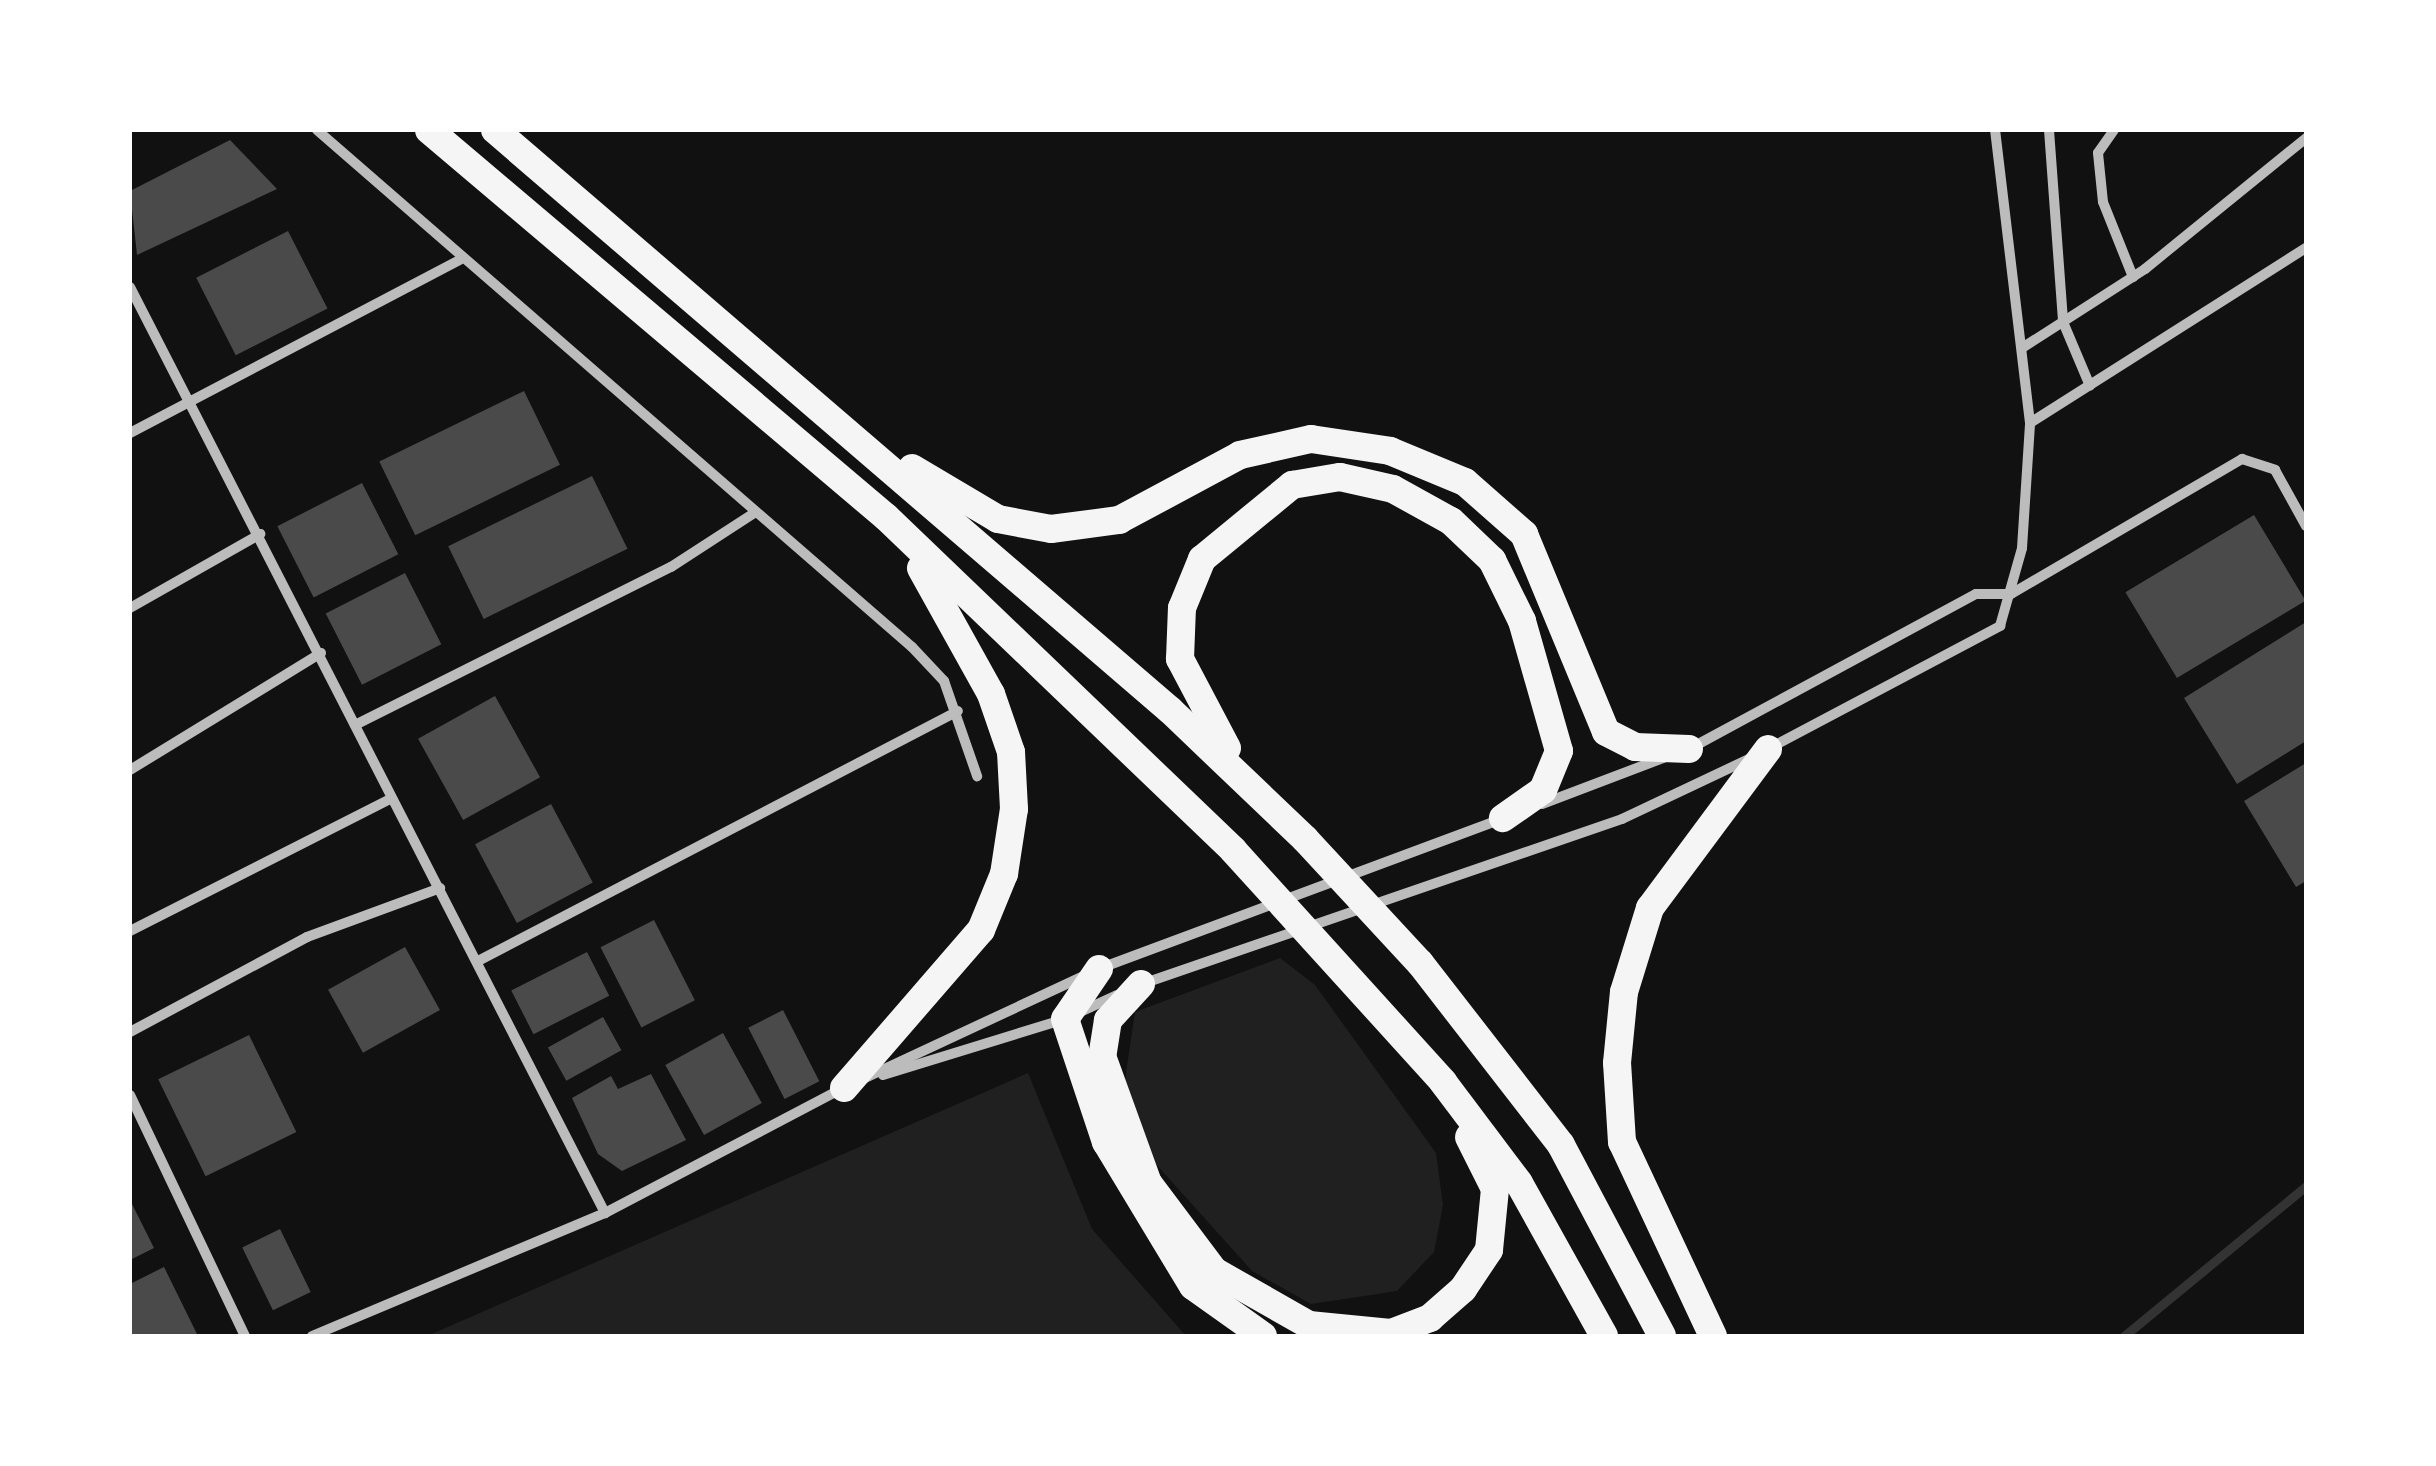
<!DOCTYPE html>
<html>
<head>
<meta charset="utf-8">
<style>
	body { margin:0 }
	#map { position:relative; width:2436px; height:1466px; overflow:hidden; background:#111; font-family:Barlow,sans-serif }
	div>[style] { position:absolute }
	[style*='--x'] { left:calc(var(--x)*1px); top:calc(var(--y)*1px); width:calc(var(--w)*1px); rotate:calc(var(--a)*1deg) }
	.green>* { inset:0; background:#202020 }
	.stream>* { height:9px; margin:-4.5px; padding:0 4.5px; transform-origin:4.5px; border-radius:4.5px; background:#333 }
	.building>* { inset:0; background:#4a4a4a; transform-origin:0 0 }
	.minor>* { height:10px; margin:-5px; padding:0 5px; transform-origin:5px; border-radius:5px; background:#bcbcbc }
	.trunk>* { height:28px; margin:-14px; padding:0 14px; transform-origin:14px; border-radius:14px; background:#f5f5f5 }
	span { translate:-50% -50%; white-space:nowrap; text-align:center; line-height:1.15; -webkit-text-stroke:10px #fff; paint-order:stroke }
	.frame { position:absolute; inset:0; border:132px solid #fff; pointer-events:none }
</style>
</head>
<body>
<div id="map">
	<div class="green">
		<i style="clip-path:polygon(1280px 958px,1315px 985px,1436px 1153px,1443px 1205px,1434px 1252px,1397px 1291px,1311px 1304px,1252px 1271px,1155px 1163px,1125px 1080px,1135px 1012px)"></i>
		<i style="clip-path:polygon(1028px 1073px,1092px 1229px,1186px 1336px,427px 1336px)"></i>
	</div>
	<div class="stream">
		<i style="--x:2124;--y:1336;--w:236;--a:-39.5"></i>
	</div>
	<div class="building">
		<i style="clip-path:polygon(230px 140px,277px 189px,137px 255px,130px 191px)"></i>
		<i style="left:288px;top:231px;width:87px;height:103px;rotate:63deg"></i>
		<i style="left:524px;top:391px;width:82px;height:161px;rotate:64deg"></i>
		<i style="left:592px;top:476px;width:81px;height:160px;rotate:64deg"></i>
		<i style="left:362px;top:483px;width:80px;height:95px;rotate:63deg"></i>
		<i style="left:2254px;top:515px;width:100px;height:150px;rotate:59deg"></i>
		<i style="left:405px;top:573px;width:80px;height:89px;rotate:63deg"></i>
		<i style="clip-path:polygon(2306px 622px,2306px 741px,2237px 784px,2184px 698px)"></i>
		<i style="left:495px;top:696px;width:93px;height:88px;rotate:61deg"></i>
		<i style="clip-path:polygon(2306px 763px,2306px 881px,2296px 887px,2244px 801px)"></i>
		<i style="left:551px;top:804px;width:89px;height:86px;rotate:62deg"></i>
		<i style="left:654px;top:920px;width:90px;height:60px;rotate:63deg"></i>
		<i style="left:405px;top:947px;width:72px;height:88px;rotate:61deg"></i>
		<i style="left:587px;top:952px;width:49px;height:85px;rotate:63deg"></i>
		<i style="left:783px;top:1010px;width:80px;height:39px;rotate:63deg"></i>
		<i style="left:603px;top:1017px;width:38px;height:63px;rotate:61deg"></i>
		<i style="left:723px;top:1033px;width:80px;height:66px;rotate:61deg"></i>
		<i style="left:249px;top:1035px;width:108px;height:101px;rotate:64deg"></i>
		<i style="clip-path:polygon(651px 1074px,686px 1140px,622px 1171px,598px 1154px,572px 1098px,611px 1076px,618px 1089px)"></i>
		<i style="clip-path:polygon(130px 1200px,154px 1248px,130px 1260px)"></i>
		<i style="left:280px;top:1229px;width:70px;height:42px;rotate:64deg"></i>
		<i style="clip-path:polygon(164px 1267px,198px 1336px,130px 1336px,130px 1284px)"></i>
	</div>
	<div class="minor">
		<i style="--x:317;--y:130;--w:788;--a:40.99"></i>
		<i style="--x:912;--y:647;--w:47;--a:46.7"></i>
		<i style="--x:944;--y:681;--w:101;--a:70.8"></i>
		<i style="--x:2049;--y:130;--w:193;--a:85.8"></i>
		<i style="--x:2063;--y:322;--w:69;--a:67.1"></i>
		<i style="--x:2114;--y:130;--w:28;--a:125"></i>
		<i style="--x:2098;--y:153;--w:49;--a:84.2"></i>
		<i style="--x:2103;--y:202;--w:81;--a:68.2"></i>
		<i style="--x:130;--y:287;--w:1041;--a:62.84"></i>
		<i style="--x:2022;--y:348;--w:146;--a:-32.7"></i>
		<i style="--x:2145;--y:269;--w:208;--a:-39.1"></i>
		<i style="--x:2030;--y:423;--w:327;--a:-32.4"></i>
		<i style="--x:130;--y:433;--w:373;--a:-27.7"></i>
		<i style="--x:130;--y:608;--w:150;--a:-29.6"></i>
		<i style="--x:355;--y:725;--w:353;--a:-26.6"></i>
		<i style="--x:671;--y:567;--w:99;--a:-33"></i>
		<i style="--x:1691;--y:748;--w:324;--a:-28.4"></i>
		<i style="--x:1976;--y:594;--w:35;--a:0"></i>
		<i style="--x:2011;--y:594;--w:268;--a:-30.3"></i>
		<i style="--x:2242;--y:459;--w:35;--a:18"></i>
		<i style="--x:2275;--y:470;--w:64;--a:61"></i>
		<i style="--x:1768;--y:749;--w:263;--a:-27.9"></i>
		<i style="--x:2000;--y:626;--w:81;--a:-74.2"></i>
		<i style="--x:2022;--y:548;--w:125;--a:-86.3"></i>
		<i style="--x:2030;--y:423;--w:295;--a:-96.8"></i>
		<i style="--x:130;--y:770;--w:224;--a:-31.5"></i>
		<i style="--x:1542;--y:804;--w:133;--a:-20.8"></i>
		<i style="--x:130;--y:931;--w:292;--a:-26.9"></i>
		<i style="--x:478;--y:961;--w:541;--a:-27.51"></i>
		<i style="--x:1101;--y:968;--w:428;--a:-20.4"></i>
		<i style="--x:1142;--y:984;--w:508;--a:-18.97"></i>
		<i style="--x:1622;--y:819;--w:145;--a:-25.3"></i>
		<i style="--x:1078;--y:1013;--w:43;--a:-24.8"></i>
		<i style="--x:130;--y:1032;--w:201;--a:-28.2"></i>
		<i style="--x:307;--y:937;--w:142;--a:-20.2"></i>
		<i style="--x:883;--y:1075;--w:187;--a:-17.1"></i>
		<i style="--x:865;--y:1078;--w:244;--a:-25"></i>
		<i style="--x:130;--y:1095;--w:267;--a:64.5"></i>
		<i style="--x:312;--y:1336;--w:318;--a:-22.8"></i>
		<i style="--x:605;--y:1213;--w:267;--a:-27.7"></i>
	</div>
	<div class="trunk">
		<i style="--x:429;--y:130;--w:599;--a:40.26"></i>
		<i style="--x:886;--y:517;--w:481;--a:43.8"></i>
		<i style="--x:1233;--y:850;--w:313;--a:47.8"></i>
		<i style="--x:1443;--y:1082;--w:126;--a:53"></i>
		<i style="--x:1519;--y:1183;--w:175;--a:60.9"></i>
		<i style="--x:495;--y:130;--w:890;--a:40.67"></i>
		<i style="--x:1170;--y:710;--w:187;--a:43.7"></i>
		<i style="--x:1305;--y:839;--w:169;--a:47.2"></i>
		<i style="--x:1420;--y:963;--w:230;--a:52.2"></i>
		<i style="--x:1561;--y:1145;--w:216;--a:62.1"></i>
		<i style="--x:912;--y:468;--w:100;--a:30.7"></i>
		<i style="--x:998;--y:519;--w:54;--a:10.7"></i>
		<i style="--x:1051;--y:529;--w:69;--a:-7.5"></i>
		<i style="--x:1119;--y:520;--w:137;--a:-28.2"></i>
		<i style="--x:1240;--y:455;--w:73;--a:-12.7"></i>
		<i style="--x:1311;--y:439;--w:80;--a:8.6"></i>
		<i style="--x:1390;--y:451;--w:81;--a:22.5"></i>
		<i style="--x:1465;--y:482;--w:79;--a:41.4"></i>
		<i style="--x:1524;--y:534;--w:214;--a:67.5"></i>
		<i style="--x:1606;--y:732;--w:33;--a:27"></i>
		<i style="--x:1635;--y:747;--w:54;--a:2.1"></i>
		<i style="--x:1227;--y:748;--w:101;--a:-117.8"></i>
		<i style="--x:1180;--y:659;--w:51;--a:-87.8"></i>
		<i style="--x:1182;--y:608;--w:53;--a:-67.8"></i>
		<i style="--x:1202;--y:559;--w:117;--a:-39.4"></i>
		<i style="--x:1292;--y:485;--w:49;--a:-9.5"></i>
		<i style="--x:1340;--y:477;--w:54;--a:12.8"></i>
		<i style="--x:1393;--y:489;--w:66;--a:28.9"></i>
		<i style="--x:1451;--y:521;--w:57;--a:43.6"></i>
		<i style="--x:1492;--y:560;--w:68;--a:63.8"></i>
		<i style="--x:1522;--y:621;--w:135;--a:74.1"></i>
		<i style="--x:1559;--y:751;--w:42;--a:112.3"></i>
		<i style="--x:1543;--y:790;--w:49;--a:145"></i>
		<i style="--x:1099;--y:969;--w:60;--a:124.2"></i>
		<i style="--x:1065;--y:1019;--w:130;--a:71.6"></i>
		<i style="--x:1106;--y:1142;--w:168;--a:58.9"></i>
		<i style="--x:1193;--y:1286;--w:86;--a:35.5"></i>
		<i style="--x:1141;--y:984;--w:49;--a:132.5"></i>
		<i style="--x:1108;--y:1020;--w:36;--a:99"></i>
		<i style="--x:1102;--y:1056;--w:135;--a:70.1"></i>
		<i style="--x:1148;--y:1183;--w:110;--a:53.1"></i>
		<i style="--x:1214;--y:1271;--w:109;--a:29.6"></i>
		<i style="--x:1309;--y:1325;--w:82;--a:5.6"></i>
		<i style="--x:1391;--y:1333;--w:42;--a:-21"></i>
		<i style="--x:1430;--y:1318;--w:44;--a:-41.3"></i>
		<i style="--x:1463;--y:1289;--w:47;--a:-56.3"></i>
		<i style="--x:1489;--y:1250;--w:61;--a:-84.4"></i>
		<i style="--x:1495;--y:1189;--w:58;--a:-116.6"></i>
		<i style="--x:844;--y:1088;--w:209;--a:-49.1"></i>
		<i style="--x:981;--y:930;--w:61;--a:-67.7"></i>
		<i style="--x:1004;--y:874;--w:66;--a:-81.3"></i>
		<i style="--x:1014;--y:809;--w:57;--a:-93"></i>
		<i style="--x:1011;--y:752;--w:61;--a:-109"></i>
		<i style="--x:991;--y:694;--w:144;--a:-119.1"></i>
		<i style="--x:1713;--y:1336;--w:214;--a:-115.1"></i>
		<i style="--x:1622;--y:1142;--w:79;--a:-93.6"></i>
		<i style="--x:1617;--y:1063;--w:71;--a:-84.4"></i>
		<i style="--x:1624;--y:992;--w:88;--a:-72.8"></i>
		<i style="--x:1650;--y:908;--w:198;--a:-53.4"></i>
	</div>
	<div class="frame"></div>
</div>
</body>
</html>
